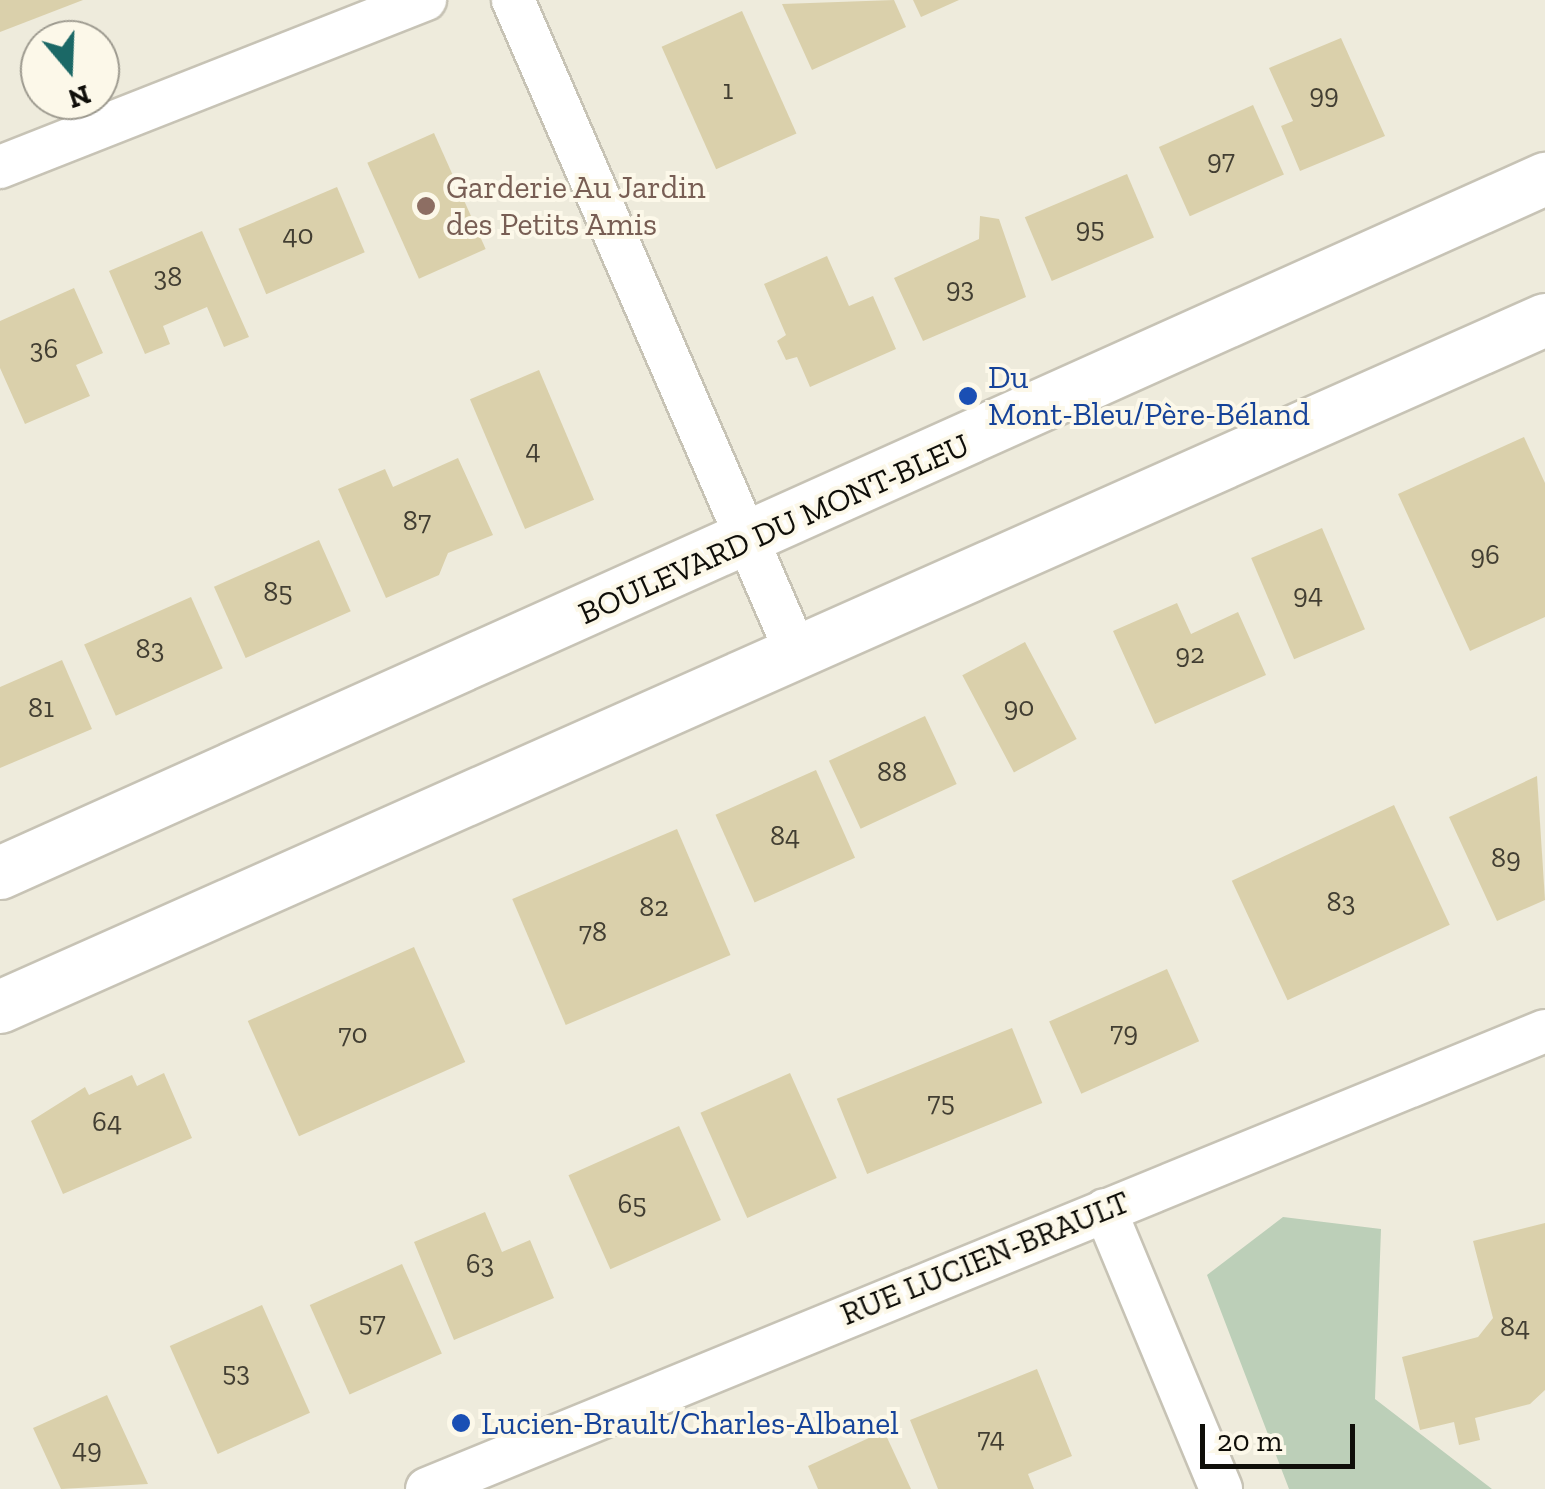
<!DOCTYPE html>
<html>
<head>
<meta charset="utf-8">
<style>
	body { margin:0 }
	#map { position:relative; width:1545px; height:1489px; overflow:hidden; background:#eeebdc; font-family:"Zilla Slab",serif }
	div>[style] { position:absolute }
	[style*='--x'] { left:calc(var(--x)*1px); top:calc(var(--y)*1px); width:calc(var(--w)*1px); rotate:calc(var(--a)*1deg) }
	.green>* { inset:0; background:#bccfb8 }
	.building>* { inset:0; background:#dad0ab; transform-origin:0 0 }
	.roads { filter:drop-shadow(2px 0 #c7c3b5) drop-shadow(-2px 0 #c7c3b5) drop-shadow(0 2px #c7c3b5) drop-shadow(0 -2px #c7c3b5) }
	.minor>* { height:42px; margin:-21px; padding:0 21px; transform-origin:21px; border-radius:21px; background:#fff }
	.tertiary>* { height:52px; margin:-26px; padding:0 26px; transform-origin:26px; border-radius:26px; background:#fff }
	.dots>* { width:28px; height:28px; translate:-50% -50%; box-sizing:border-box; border:5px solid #fcf8e9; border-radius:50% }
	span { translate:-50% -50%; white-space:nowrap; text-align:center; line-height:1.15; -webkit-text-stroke:8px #fcf8e9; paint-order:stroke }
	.number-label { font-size:28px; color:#423e32 }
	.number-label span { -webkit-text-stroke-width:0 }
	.education-label { font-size:32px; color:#785e54 }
	.left { translate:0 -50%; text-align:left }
	.transit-label { font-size:32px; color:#164399 }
	.street-label { font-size:32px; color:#0f0e09 }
	.north { position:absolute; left:20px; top:20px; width:100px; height:100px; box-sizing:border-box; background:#fcf8e9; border:2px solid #9d9a8f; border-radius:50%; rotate:161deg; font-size:28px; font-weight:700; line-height:40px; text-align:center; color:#0f0e09 }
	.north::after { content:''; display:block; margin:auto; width:35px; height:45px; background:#1b6866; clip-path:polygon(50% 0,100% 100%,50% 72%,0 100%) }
	.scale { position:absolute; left:1200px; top:1424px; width:155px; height:45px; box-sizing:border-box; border:5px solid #0f0e09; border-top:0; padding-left:12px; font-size:30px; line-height:35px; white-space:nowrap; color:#0f0e09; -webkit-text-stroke:8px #fcf8e9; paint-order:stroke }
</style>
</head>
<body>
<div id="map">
	<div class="green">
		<i style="clip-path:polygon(1283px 1217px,1381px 1229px,1375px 1399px,1492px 1489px,1289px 1489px,1207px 1275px)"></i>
	</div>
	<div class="building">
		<i style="clip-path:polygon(0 0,83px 0,0 32px)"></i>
		<i style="clip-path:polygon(894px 0,906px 27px,812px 70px,782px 4px)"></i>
		<i style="clip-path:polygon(913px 0,959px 0,921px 17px)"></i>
		<i style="left:742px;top:11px;width:134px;height:88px;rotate:66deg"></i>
		<i style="clip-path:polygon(1341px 38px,1385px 136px,1300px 171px,1281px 126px,1293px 121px,1269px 68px)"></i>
		<i style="left:1253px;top:105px;width:76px;height:103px;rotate:66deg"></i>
		<i style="left:434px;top:133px;width:127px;height:73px;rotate:66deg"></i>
		<i style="left:1127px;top:174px;width:69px;height:111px;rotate:67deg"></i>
		<i style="left:337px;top:187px;width:71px;height:107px;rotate:67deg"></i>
		<i style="clip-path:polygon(980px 216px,999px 219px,1026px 297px,923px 341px,894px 278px,979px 239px)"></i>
		<i style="clip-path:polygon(202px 231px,249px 337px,224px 347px,207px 307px,163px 326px,170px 344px,145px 354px,109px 271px)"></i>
		<i style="clip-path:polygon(827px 256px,849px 306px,873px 296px,896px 349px,810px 387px,797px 357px,786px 360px,777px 341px,786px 335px,764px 284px)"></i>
		<i style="clip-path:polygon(74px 288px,103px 353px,76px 365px,90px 396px,25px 424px,0 368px,0 321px)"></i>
		<i style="left:539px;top:370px;width:141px;height:75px;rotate:67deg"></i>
		<i style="clip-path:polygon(1524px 437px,1545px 483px,1545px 617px,1470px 651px,1398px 494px)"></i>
		<i style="clip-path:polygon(458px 458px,493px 535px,448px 553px,439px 575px,386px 598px,338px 489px,385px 469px,393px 487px)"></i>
		<i style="left:1322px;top:528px;width:110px;height:77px;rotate:67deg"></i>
		<i style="left:319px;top:540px;width:78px;height:115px;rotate:66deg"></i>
		<i style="left:191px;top:597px;width:78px;height:117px;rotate:66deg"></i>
		<i style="clip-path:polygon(1177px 603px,1191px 634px,1238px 612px,1266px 675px,1155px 724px,1113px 631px)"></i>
		<i style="left:1025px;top:642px;width:110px;height:71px;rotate:62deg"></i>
		<i style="clip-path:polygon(62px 660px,92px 729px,0 768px,0 687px)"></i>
		<i style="left:925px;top:716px;width:75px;height:106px;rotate:65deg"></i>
		<i style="left:816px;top:770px;width:96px;height:110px;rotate:66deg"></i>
		<i style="clip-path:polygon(1537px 776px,1545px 900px,1497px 921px,1449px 817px)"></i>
		<i style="left:1394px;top:805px;width:132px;height:179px;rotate:65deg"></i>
		<i style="left:677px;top:829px;width:137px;height:179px;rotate:67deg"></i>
		<i style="left:414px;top:947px;width:126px;height:182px;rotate:66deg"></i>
		<i style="left:1167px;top:969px;width:79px;height:129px;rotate:66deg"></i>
		<i style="left:1012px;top:1028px;width:81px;height:189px;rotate:68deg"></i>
		<i style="clip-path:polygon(164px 1073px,192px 1138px,63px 1194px,31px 1121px,85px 1087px,89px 1095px,132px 1075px,137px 1086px)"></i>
		<i style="left:790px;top:1073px;width:115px;height:98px;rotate:66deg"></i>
		<i style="left:679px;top:1126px;width:103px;height:121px;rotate:66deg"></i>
		<i style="clip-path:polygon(485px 1212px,502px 1252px,530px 1240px,554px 1298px,454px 1340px,414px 1242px)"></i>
		<i style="clip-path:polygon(1545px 1223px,1545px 1390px,1530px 1404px,1475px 1418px,1480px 1440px,1459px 1445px,1454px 1422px,1420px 1430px,1402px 1357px,1478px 1337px,1493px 1318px,1473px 1241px)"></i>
		<i style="left:402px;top:1264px;width:98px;height:101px;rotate:66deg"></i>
		<i style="left:262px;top:1305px;width:118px;height:101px;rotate:66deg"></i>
		<i style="clip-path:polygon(1037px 1369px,1072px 1456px,1028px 1474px,1034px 1489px,938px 1489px,910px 1420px)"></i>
		<i style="clip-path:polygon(107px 1395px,148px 1484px,61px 1489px,33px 1428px)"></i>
		<i style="clip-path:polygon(884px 1431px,911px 1489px,818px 1489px,808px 1466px)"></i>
	</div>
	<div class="roads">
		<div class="minor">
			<i style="--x:513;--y:0;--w:713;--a:66.53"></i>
			<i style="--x:0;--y:167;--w:457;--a:-21.5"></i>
			<i style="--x:1105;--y:1210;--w:302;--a:67.4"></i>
			<i style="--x:427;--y:1489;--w:1208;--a:-22.28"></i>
		</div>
		<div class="tertiary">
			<i style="--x:0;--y:873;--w:1694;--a:-24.19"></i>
			<i style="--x:0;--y:1007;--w:1691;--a:-23.97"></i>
		</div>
	</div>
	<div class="dots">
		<i style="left:426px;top:206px;background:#8d6e63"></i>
		<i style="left:968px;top:396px;background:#1a4fb4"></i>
		<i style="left:461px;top:1423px;background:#1a4fb4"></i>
	</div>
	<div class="number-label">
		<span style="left:728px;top:90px">1</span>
		<span style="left:1324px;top:94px">99</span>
		<span style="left:1221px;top:160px">97</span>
		<span style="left:1090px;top:228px">95</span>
		<span style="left:298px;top:235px">40</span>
		<span style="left:168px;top:277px">38</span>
		<span style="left:960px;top:288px">93</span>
		<span style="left:44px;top:349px">36</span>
		<span style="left:533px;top:450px">4</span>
		<span style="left:417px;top:521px">87</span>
		<span style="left:1485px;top:555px">96</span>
		<span style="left:278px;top:592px">85</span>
		<span style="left:1308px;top:594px">94</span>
		<span style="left:150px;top:649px">83</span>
		<span style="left:1190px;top:654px">92</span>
		<span style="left:1019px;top:707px">90</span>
		<span style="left:41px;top:708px">81</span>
		<span style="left:892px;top:772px">88</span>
		<span style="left:785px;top:836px">84</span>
		<span style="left:1506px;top:858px">89</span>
		<span style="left:1341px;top:902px">83</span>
		<span style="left:654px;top:907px">82</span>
		<span style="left:593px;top:932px">78</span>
		<span style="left:1124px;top:1032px">79</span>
		<span style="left:353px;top:1034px">70</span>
		<span style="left:941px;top:1102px">75</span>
		<span style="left:107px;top:1122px">64</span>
		<span style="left:632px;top:1204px">65</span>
		<span style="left:480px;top:1264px">63</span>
		<span style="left:372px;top:1322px">57</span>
		<span style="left:1515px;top:1327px">84</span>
		<span style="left:236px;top:1372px">53</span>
		<span style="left:991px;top:1438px">74</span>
		<span style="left:87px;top:1449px">49</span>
	</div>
	<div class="education-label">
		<span class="left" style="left:446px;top:206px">Garderie Au Jardin<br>des Petits Amis</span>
	</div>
	<div class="transit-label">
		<span class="left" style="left:988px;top:396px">Du<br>Mont-Bleu/Père-Béland</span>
		<span class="left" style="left:481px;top:1423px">Lucien-Brault/Charles-Albanel</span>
	</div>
	<div class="street-label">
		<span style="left:774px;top:529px;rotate:-24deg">BOULEVARD DU MONT-BLEU</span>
		<span style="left:985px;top:1258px;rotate:-22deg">RUE LUCIEN-BRAULT</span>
	</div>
	<div class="north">N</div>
	<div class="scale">20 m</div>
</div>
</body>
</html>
